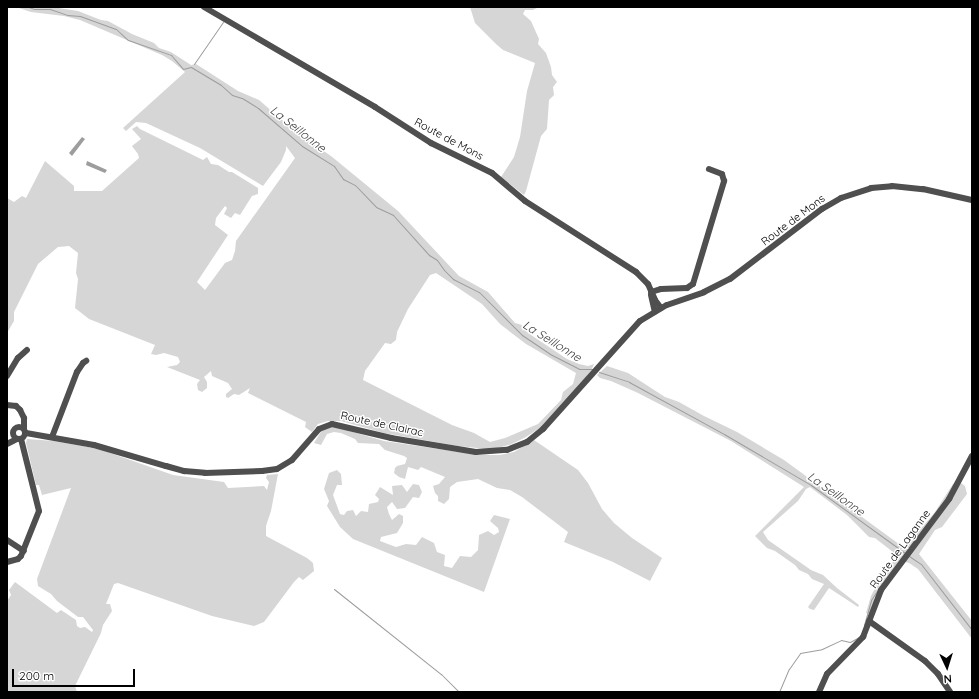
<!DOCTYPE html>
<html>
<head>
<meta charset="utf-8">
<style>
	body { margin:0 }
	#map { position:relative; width:979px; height:699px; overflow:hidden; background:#fff; font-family:Quicksand,sans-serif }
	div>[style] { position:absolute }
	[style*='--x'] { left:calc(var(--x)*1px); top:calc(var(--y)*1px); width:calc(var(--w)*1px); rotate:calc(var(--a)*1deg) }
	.green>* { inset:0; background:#d6d6d6 }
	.water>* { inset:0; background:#9d9d9d }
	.stream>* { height:1px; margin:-0.5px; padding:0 0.5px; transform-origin:0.5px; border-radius:0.5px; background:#9d9d9d }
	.minor>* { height:6px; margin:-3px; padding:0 3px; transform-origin:3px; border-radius:3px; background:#4f4f4f }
	.minor>.ring { margin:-3px; padding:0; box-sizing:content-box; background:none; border:6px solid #4f4f4f; border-radius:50% }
	span { translate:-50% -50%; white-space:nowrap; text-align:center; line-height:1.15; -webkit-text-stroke:3px #fff; paint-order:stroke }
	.street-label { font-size:11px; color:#000 }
	.water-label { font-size:12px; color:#3e3e3e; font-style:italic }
	.frame { position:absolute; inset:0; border:8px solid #000; pointer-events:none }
	.north { position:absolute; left:927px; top:647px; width:40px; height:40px; -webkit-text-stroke:3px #fff; paint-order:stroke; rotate:176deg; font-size:11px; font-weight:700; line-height:16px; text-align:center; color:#000 }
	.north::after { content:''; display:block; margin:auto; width:14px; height:18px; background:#000; clip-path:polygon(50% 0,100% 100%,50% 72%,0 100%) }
	.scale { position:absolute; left:12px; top:669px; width:123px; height:18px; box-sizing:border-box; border:2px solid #000; border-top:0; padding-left:5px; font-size:12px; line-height:14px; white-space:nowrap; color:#000; -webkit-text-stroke:3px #fff; paint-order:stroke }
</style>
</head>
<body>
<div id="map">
	<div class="green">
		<i style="clip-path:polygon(evenodd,16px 7px,52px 7px,78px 11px,101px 20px,108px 21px,132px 34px,154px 43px,159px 48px,171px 52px,191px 65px,196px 64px,238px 91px,259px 100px,296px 132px,331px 156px,398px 211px,459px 276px,488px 292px,515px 323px,522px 325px,528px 333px,567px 359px,579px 364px,588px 366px,594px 364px,591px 371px,547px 423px,526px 437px,512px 444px,498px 448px,487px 449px,458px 446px,384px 433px,341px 421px,328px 421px,318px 424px,312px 432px,305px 427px,306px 422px,248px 393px,250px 388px,239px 395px,234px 394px,228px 398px,226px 397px,226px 394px,232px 389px,228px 383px,212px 376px,211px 371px,204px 377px,207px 382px,207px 388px,202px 392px,198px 390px,197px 384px,200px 380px,167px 367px,177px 365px,180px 362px,178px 357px,164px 353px,156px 355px,151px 354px,155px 345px,89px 319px,75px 308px,78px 279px,76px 273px,78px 253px,69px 246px,58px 247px,38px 264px,14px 312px,14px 321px,7px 333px,7px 198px,14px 202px,22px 196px,26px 198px,45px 161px,74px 186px,74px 191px,102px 191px,139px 158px,138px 154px,132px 146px,141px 139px,132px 129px,137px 126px,140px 129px,203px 160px,207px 157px,211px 164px,218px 165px,229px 172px,232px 172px,258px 188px,258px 194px,252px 196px,240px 215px,235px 213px,231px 218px,224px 214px,227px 208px,225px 206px,216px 218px,215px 225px,228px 235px,197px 282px,205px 290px,225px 263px,232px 260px,235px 251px,236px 241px,295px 158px,286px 146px,286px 150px,281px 162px,263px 186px,200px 148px,146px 123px,136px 122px,126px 131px,123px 128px,185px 72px,172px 61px,162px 55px,80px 20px,64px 16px,31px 12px,16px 7px,436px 273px,482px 304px,500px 324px,526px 344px,576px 373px,573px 384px,563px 392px,561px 400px,538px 424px,505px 438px,490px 442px,474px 433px,452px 425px,363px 380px,365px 371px,385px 343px,391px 344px,396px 340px,397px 332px,408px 309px,430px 275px,436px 273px)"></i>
		<i style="clip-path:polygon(470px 7px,539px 7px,533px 10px,525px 10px,523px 14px,531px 21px,539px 39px,538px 44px,546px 53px,551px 67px,552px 75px,557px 82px,553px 87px,554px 95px,549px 100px,547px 129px,541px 136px,526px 191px,524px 195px,501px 177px,514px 157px,520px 137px,527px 91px,535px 63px,503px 50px,496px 44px,475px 23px)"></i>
		<i style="clip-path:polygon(607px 366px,628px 373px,665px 397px,679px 402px,704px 416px,737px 432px,784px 460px,903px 547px,908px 544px,935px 512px,953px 484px,961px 483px,965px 486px,967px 494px,942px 527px,935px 530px,919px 554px,972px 621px,972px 639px,918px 569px,909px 563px,902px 561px,874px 598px,875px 602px,871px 615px,866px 613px,871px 596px,882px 575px,898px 556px,875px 538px,869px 537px,847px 515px,810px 487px,806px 489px,798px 501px,763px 532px,768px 540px,811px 570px,823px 575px,837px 588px,859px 605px,858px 607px,829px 588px,814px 610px,810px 609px,808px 607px,824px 584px,812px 579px,808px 574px,799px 570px,795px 565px,775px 551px,767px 548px,755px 536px,804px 487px,731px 441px,638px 393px,611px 381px,600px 378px,597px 375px)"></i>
		<i style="clip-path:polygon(328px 427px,336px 427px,384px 441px,480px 455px,500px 455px,514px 452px,534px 440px,578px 470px,588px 483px,602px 509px,614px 523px,632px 538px,662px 558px,650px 581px,613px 562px,564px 542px,568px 532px,522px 497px,510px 490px,497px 488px,478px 479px,457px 482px,450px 487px,449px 499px,444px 504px,438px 501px,438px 496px,435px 493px,433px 486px,439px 484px,445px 477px,421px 467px,418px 470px,408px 467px,405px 479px,399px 477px,394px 473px,395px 468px,397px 466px,405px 464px,407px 458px,404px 456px,385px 450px,379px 444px,358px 443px,355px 439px,341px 433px,334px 432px,327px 434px,321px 445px,314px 443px,322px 430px)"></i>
		<i style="clip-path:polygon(27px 439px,54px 441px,99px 449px,173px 475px,224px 482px,228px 488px,264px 486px,267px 490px,269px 482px,266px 478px,267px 475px,278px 474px,271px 511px,266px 526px,266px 536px,307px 558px,313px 563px,314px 571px,303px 580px,299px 577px,294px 582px,264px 622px,254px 626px,212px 616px,118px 583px,114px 584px,106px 604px,110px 604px,112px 611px,103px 625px,101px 633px,75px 686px,77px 692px,7px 692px,7px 601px,11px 595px,9px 590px,15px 582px,57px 613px,61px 610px,76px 620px,77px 626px,80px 628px,85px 627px,92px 632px,93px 630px,83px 617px,78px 617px,57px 601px,51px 594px,38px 586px,37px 579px,71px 488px,42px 495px,39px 485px,36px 485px,26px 443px)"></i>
		<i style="clip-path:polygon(337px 470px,341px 474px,342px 485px,337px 485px,333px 495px,340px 514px,344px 515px,347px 511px,353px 510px,356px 516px,361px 511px,368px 512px,369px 504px,378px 502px,379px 499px,375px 495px,380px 487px,393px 495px,392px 486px,402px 485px,407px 492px,413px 484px,419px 485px,422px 492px,419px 498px,413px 497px,405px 508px,397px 509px,392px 502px,387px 507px,389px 514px,392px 520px,399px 514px,403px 516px,403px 523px,397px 533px,381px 537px,380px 541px,396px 547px,406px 544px,416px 545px,422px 537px,434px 543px,437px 552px,445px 555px,444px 566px,452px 568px,460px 556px,471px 557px,478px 550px,479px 535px,488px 531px,494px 535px,499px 532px,498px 528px,490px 521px,494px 515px,510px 519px,484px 592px,353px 539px,340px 527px,327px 506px,329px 501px,324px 489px,329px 473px)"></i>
	</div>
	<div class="water">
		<i style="clip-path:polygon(82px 137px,85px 139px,72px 156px,69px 153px)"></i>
		<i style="clip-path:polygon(87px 161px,107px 170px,105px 173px,86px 165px)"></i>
	</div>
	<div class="stream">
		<i style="--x:29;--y:7;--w:5;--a:22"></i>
		<i style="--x:34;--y:9;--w:16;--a:0"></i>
		<i style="--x:50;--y:9;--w:18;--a:19"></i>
		<i style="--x:67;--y:15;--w:13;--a:4"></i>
		<i style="--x:80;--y:16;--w:38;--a:20"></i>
		<i style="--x:116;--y:29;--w:16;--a:43"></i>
		<i style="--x:128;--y:40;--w:46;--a:19.2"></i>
		<i style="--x:171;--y:55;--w:18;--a:49"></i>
		<i style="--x:183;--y:69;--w:8;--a:-14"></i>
		<i style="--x:191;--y:67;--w:35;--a:31"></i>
		<i style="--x:221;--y:85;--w:15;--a:42"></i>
		<i style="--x:232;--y:95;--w:10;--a:17"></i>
		<i style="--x:242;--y:98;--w:19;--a:32"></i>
		<i style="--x:258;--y:108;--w:58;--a:40.8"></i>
		<i style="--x:302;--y:146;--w:38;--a:32"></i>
		<i style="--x:334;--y:166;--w:16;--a:55"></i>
		<i style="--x:343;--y:179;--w:13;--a:27"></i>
		<i style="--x:355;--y:185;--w:30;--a:46"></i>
		<i style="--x:376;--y:207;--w:19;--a:25"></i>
		<i style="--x:393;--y:215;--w:54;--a:48"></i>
		<i style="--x:429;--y:255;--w:9;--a:32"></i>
		<i style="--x:437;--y:260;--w:12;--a:55"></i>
		<i style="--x:444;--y:270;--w:13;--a:45"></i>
		<i style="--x:453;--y:279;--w:29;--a:27"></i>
		<i style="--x:479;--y:292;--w:61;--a:45"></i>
		<i style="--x:522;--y:335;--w:34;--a:34"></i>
		<i style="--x:550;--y:354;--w:33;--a:27"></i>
		<i style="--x:579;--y:369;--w:13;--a:0"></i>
		<i style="--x:194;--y:64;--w:51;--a:-55.4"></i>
		<i style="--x:599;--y:372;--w:32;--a:18"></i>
		<i style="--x:629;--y:382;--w:108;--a:28.7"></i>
		<i style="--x:724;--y:434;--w:101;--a:30.4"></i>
		<i style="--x:811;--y:485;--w:116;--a:35.9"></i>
		<i style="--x:909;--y:556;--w:14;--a:34"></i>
		<i style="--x:921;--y:564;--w:83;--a:52.3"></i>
		<i style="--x:891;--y:572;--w:22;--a:-54"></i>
		<i style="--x:334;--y:589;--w:137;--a:38.5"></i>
		<i style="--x:441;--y:674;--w:25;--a:45"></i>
		<i style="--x:864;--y:625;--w:26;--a:-74"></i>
		<i style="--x:871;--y:600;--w:11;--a:-56"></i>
		<i style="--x:779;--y:692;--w:25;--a:-67"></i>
		<i style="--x:789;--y:669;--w:19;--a:-55"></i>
		<i style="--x:800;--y:653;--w:22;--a:-10"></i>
		<i style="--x:822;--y:649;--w:21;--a:-25"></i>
		<i style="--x:841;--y:640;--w:9;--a:13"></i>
		<i style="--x:850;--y:642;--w:10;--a:-29"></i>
	</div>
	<div class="minor">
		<i style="--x:204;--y:7;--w:198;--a:30.3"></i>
		<i style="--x:375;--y:107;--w:67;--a:32.7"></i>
		<i style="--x:431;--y:143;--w:68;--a:26.2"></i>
		<i style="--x:492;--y:173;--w:43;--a:40.3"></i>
		<i style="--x:525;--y:201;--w:132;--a:32.6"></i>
		<i style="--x:636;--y:272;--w:17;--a:45"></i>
		<i style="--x:648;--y:284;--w:17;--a:66"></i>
		<i style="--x:655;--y:300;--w:10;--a:53"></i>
		<i style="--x:651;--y:292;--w:10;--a:-17"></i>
		<i style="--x:661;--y:289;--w:26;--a:-2"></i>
		<i style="--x:687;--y:288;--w:7;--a:-34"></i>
		<i style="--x:693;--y:284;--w:108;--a:-73.2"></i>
		<i style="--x:724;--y:181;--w:7;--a:-106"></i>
		<i style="--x:722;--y:174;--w:14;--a:-159"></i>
		<i style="--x:651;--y:295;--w:17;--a:77"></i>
		<i style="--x:7;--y:376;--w:21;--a:-59"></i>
		<i style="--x:18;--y:358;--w:12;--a:-42"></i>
		<i style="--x:7;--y:405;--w:9;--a:6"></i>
		<i style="--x:16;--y:406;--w:6;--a:45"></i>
		<i style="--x:20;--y:410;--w:9;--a:63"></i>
		<i style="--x:24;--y:418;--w:11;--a:90"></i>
		<i class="ring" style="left:13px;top:427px;width:6px;height:6px"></i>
		<i style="--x:26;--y:433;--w:69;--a:10"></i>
		<i style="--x:94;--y:445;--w:75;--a:16.3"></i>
		<i style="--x:166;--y:466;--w:19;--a:16"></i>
		<i style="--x:184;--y:471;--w:21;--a:5"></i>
		<i style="--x:205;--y:473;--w:57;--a:-2"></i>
		<i style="--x:262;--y:471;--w:15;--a:-8"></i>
		<i style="--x:277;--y:469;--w:17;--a:-31"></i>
		<i style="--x:292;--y:460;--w:41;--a:-48.9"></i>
		<i style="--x:319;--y:429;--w:14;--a:-21"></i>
		<i style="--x:332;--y:424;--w:61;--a:13.3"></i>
		<i style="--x:391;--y:438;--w:86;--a:9.4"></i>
		<i style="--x:476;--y:452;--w:31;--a:-4"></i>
		<i style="--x:507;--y:450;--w:22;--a:-22"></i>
		<i style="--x:527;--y:442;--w:21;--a:-39"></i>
		<i style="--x:543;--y:429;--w:145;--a:-48.1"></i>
		<i style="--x:640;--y:321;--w:31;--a:-31"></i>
		<i style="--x:667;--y:305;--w:39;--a:-19"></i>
		<i style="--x:704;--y:292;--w:29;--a:-27"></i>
		<i style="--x:730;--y:279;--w:116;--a:-37.3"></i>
		<i style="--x:822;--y:209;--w:22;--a:-30"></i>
		<i style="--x:841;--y:198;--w:32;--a:-18"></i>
		<i style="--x:871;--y:188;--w:21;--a:-5"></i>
		<i style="--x:892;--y:186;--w:31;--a:6"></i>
		<i style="--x:923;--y:189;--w:50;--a:12.7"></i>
		<i style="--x:52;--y:437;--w:70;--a:-69"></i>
		<i style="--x:77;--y:372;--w:11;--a:-56"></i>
		<i style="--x:83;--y:363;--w:4;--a:-34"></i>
		<i style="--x:7;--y:444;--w:11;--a:-27"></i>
		<i style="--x:7;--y:540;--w:20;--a:33"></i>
		<i style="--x:7;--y:562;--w:11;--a:-15"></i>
		<i style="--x:18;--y:559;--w:4;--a:-45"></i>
		<i style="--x:21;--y:556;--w:48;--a:-68.2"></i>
		<i style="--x:39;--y:511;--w:74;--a:-104"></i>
		<i style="--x:869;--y:621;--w:69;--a:35.5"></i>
		<i style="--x:925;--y:661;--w:18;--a:45"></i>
		<i style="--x:938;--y:674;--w:22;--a:56"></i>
		<i style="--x:819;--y:692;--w:20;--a:-66"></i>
		<i style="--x:827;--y:674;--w:52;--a:-45.8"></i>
		<i style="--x:863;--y:637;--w:50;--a:-69"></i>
		<i style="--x:881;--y:590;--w:114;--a:-53.2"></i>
		<i style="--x:949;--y:499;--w:49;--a:-61.9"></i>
	</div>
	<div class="street-label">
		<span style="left:449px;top:139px;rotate:28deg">Route de Mons</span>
		<span style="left:793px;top:220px;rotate:-37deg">Route de Mons</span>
		<span style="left:382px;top:424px;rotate:12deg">Route de Clairac</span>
		<span style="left:900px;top:549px;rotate:-54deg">Route de Laganne</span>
	</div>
	<div class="water-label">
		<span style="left:298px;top:129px;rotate:38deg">La Seillonne</span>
		<span style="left:552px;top:341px;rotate:32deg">La Seillonne</span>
		<span style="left:836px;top:494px;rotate:35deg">La Seillonne</span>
	</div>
	<div class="frame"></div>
	<div class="north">N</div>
	<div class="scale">200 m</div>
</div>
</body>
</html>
